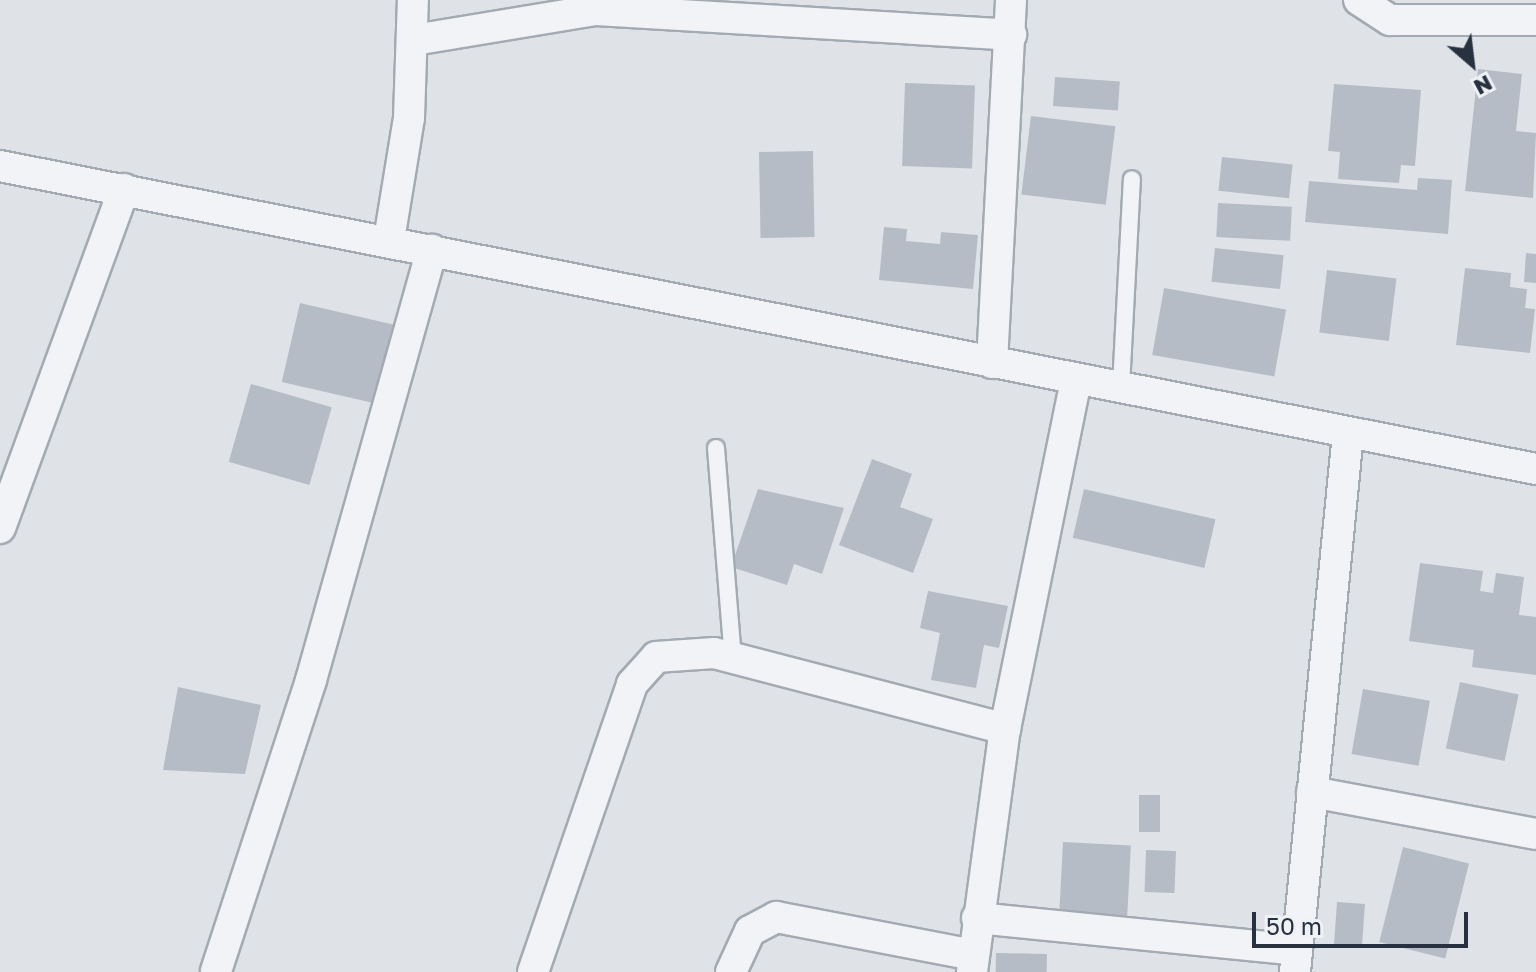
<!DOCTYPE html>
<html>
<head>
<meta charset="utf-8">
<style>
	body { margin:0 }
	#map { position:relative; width:1536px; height:972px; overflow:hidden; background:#dfe3e8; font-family:"Golos Text",sans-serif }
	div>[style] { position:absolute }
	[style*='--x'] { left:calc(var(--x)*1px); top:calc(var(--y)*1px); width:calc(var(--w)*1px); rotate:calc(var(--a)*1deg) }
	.building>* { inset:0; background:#b6bcc5; transform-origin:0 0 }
	.roads { filter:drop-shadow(2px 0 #a4aab2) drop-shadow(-2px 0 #a4aab2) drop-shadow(0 2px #a4aab2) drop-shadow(0 -2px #a4aab2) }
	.service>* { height:16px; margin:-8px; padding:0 8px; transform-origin:8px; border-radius:8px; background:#f1f3f6 }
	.minor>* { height:30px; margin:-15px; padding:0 15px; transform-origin:15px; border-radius:15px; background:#f1f3f6 }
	span { translate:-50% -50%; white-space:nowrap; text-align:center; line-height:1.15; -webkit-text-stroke:6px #eef1f6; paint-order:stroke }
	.north { position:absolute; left:1432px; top:24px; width:80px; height:80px; -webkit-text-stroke:6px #eef1f6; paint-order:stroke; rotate:152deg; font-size:22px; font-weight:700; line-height:32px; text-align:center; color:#28313f }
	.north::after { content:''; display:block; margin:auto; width:28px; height:36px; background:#28313f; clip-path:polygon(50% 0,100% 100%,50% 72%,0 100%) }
	.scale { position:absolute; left:1252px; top:912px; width:216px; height:36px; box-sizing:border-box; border:4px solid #28313f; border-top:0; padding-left:10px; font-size:24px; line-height:28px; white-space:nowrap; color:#28313f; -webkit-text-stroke:6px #eef1f6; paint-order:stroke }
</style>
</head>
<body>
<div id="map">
	<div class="building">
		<i style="clip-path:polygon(1478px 69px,1522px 74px,1516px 131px,1536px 133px,1533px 198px,1465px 191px)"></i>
		<i style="left:1055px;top:77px;width:65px;height:29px;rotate:4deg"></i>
		<i style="left:905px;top:83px;width:70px;height:83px;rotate:2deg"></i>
		<i style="clip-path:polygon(1334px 84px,1421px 90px,1415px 166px,1401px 165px,1399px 183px,1338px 179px,1340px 152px,1328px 151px)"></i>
		<i style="left:1031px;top:116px;width:85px;height:79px;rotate:7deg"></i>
		<i style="left:813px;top:151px;width:86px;height:54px;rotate:89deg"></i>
		<i style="left:1222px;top:157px;width:71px;height:34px;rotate:6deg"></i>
		<i style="clip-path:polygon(1418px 178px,1452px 180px,1448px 234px,1305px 222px,1309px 181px,1417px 190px)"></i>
		<i style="left:1218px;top:203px;width:74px;height:34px;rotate:3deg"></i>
		<i style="clip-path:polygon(884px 227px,907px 229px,906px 241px,940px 244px,941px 232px,978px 235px,973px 289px,879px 280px)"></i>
		<i style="left:1215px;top:248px;width:69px;height:34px;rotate:6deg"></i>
		<i style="clip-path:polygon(1526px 253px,1536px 254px,1536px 283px,1524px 282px)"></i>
		<i style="clip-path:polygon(1465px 268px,1511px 273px,1510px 287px,1527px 289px,1525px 308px,1535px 309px,1530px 353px,1456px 345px)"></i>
		<i style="left:1327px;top:270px;width:70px;height:63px;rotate:7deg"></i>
		<i style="left:1164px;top:288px;width:124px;height:68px;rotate:10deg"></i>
		<i style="left:300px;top:303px;width:102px;height:81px;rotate:13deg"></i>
		<i style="left:251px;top:384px;width:84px;height:81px;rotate:16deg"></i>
		<i style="clip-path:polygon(872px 459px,912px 474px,900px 507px,933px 519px,913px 573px,839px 545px)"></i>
		<i style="clip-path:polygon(758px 489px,844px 508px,822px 574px,794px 564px,787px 585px,731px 567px)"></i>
		<i style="left:1084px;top:489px;width:135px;height:50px;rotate:13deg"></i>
		<i style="clip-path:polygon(1420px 563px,1483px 571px,1480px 591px,1493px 593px,1496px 573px,1524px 577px,1519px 615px,1536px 617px,1536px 675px,1472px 667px,1474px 650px,1409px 641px)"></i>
		<i style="clip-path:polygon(928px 591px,1008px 606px,999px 648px,984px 645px,976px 688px,931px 680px,940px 633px,920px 628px)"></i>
		<i style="left:1460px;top:682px;width:60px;height:68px;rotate:12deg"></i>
		<i style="clip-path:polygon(178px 687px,261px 705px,245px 774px,163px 770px)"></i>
		<i style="left:1363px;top:689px;width:68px;height:66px;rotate:10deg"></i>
		<i style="left:1139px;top:795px;width:21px;height:37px"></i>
		<i style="left:1063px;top:842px;width:68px;height:70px;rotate:3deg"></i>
		<i style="left:1403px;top:847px;width:68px;height:98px;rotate:14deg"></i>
		<i style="left:1146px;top:850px;width:30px;height:42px;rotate:2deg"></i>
		<i style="left:1337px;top:902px;width:28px;height:43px;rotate:4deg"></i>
		<i style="left:996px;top:953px;width:51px;height:19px;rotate:1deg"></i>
	</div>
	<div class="roads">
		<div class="service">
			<i style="--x:1121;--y:387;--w:208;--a:-87"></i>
			<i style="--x:716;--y:448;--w:211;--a:85.4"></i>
		</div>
		<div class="minor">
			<i style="--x:1359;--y:0;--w:37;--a:33"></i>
			<i style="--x:1390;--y:20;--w:146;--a:0"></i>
			<i style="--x:414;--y:40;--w:184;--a:-9.4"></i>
			<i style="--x:596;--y:10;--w:416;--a:3.4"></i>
			<i style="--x:0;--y:166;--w:1566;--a:11.16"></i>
			<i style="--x:389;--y:240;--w:124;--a:-80.7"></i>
			<i style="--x:409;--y:118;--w:118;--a:-88.1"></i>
			<i style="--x:992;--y:363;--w:363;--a:-87"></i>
			<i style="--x:0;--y:528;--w:361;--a:-69.9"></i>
			<i style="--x:1312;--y:792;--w:228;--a:10.6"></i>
			<i style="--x:977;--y:918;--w:321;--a:5.7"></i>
			<i style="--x:216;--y:971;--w:306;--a:-71.9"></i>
			<i style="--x:311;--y:680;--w:447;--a:-74.3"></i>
			<i style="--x:533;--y:972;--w:305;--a:-71"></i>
			<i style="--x:632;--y:684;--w:36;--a:-48"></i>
			<i style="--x:656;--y:657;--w:58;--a:-3.9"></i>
			<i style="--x:714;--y:653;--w:301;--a:14.6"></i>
			<i style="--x:731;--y:972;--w:45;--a:-65.1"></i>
			<i style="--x:750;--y:931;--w:30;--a:-28"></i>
			<i style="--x:776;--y:917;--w:201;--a:10.9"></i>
			<i style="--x:972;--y:972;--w:245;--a:-82.3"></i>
			<i style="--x:1005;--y:729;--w:356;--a:-78.5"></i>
			<i style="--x:1295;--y:972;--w:542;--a:-84.38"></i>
		</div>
	</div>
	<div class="north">N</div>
	<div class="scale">50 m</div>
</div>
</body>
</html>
